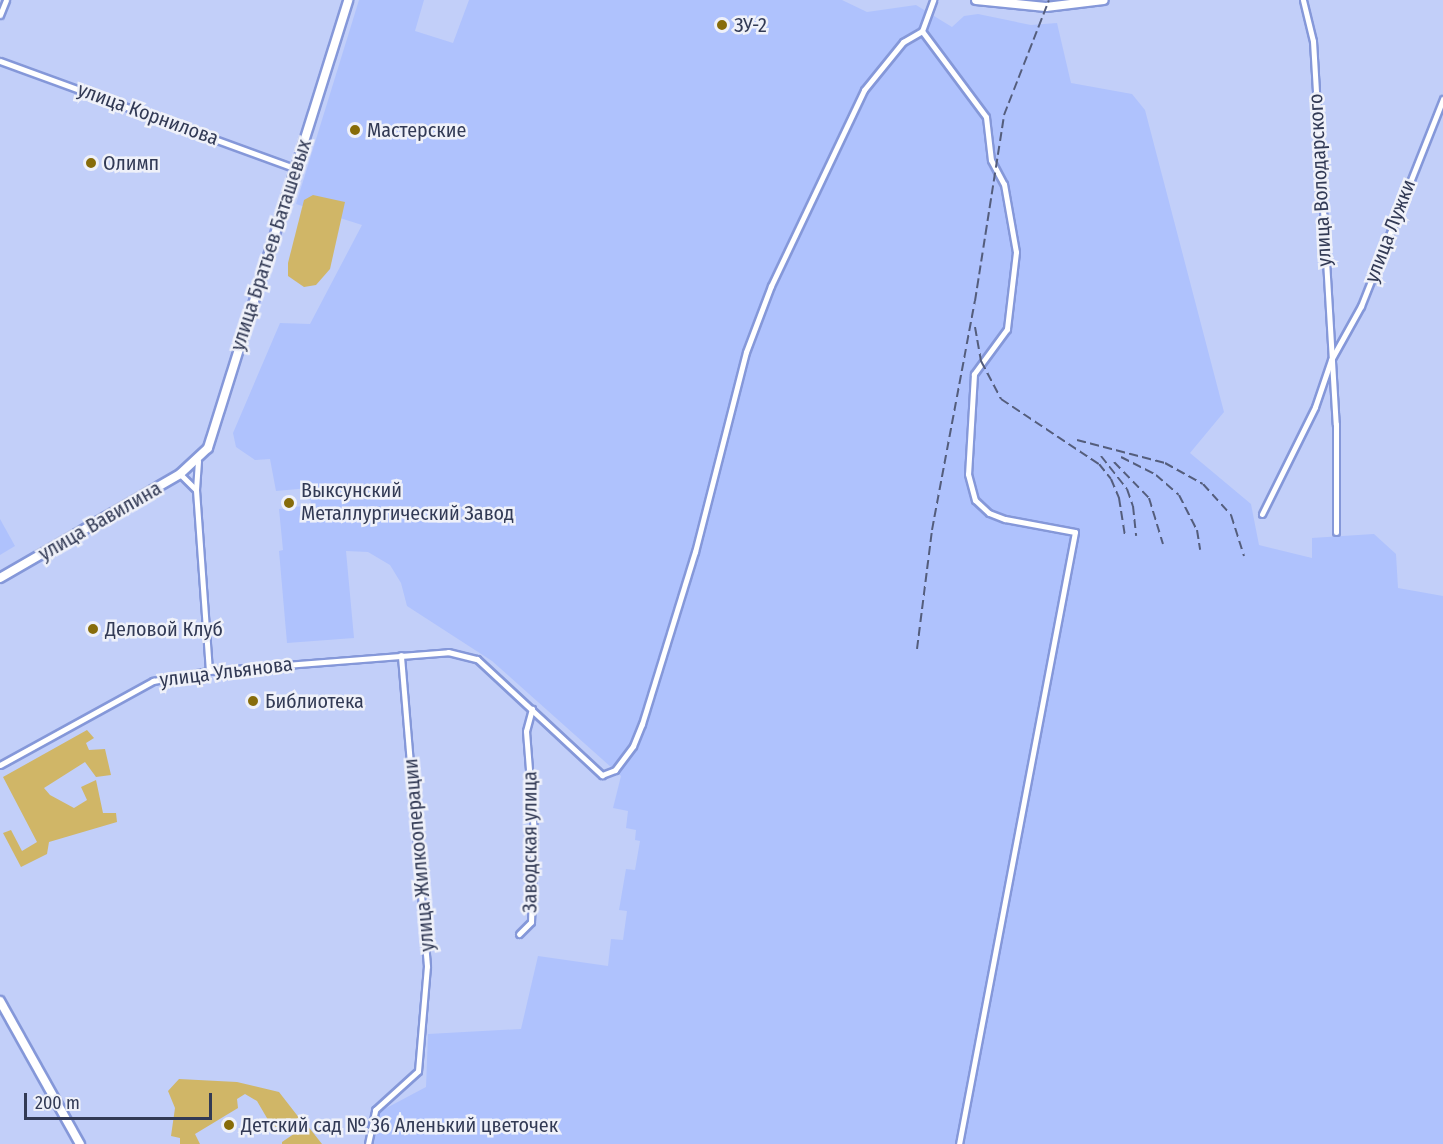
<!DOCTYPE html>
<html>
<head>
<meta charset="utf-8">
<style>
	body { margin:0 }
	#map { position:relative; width:1443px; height:1144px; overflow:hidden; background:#c2cff9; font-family:"Fira Sans Condensed",sans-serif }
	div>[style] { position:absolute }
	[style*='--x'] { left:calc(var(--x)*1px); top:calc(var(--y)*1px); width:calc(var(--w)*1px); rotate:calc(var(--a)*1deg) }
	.built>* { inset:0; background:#afc2fd }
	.green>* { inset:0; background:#d0b667 }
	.roads { filter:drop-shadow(2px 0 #8598d9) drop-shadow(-2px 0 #8598d9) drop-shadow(0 2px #8598d9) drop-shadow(0 -2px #8598d9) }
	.street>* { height:5px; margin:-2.5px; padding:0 2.5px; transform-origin:2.5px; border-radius:2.5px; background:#fff }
	.secondary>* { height:8px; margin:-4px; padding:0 4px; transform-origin:4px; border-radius:4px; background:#fff }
	.rail>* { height:2px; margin-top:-1px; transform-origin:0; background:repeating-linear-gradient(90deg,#545d7c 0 9px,transparent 0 13.5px) }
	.dots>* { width:16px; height:16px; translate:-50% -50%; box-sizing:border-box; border:3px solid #eff1f9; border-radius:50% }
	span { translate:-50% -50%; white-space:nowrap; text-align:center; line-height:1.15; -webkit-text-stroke:5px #eff1f9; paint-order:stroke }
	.poi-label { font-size:20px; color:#323a55 }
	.left { translate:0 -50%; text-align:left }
	.street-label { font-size:20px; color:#323a55 }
	.scale { position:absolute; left:24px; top:1093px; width:188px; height:27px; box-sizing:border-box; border:3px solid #323a55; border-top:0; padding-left:8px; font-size:18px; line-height:21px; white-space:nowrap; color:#323a55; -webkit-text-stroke:4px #eff1f9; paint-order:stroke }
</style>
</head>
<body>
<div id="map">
	<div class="built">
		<i style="clip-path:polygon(359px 0,424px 0,415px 31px,453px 43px,469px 0,842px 0,867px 12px,916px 5px,952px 27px,964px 16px,978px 14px,1031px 25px,1057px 23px,1071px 83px,1132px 94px,1145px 110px,1224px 412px,1190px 453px,1251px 504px,1259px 545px,1312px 558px,1312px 538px,1374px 534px,1396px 554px,1398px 588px,1443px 596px,1443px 1144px,374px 1144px,377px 1113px,426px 1087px,428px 1034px,521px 1029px,538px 956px,608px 966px,611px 939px,623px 940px,627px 911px,619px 910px,626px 869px,635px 870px,640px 841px,635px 840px,636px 830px,626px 828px,628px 811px,613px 808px,621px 776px,492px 661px,407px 606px,401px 583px,390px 565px,368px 552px,346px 551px,354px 638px,287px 643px,279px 551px,283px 550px,279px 509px,311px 505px,309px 488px,276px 491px,270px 459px,255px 460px,236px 447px,233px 433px,280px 323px,310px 324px,362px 225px,296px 204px)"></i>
		<i style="clip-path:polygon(0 519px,15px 546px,0 555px)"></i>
	</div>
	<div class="green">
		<i style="clip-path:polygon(313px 195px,345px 202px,330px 269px,316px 285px,304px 287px,288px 276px,288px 263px,304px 200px)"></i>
		<i style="clip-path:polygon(87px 730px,94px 738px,86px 743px,89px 750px,105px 749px,111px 775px,96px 777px,85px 762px,44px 788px,50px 795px,74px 808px,87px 800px,81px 787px,96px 780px,103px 813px,116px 813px,117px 822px,49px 842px,47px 854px,21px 867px,3px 833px,11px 830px,22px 851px,37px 842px,3px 777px)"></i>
		<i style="clip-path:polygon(179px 1079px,237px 1082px,279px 1092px,300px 1119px,284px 1130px,271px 1125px,257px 1101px,245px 1094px,237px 1099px,238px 1108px,195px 1134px,200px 1144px,180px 1144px,180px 1138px,171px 1136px,175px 1108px,168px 1091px)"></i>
		<i style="clip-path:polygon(307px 1125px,322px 1144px,282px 1144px,282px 1142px)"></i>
	</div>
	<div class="roads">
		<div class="street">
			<i style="--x:1303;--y:0;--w:42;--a:76.3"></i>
			<i style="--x:1313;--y:41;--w:384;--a:86.6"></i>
			<i style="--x:1336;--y:424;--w:108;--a:90"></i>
			<i style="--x:0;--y:15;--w:16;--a:-68"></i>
			<i style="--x:922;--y:31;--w:33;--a:-70"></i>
			<i style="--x:0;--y:61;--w:315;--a:20"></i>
			<i style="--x:198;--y:461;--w:29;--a:94"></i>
			<i style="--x:196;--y:490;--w:181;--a:85.9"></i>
			<i style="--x:180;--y:474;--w:21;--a:45"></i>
			<i style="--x:1262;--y:514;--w:119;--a:-63.6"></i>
			<i style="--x:1315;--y:407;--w:50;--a:-71.2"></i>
			<i style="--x:1331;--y:360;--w:62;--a:-60.9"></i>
			<i style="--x:1361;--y:306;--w:223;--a:-68.4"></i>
			<i style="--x:0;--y:765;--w:175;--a:-28.8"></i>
			<i style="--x:153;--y:681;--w:57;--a:-10.1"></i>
			<i style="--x:209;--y:671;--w:240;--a:-4.5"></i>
			<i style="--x:448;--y:652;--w:30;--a:14"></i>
			<i style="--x:477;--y:659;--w:171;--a:42.9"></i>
			<i style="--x:602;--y:775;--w:14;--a:-21"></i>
			<i style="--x:615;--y:770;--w:30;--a:-53"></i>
			<i style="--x:633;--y:746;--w:24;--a:-68"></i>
			<i style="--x:642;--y:724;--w:180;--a:-72.9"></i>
			<i style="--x:695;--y:552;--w:206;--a:-75.7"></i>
			<i style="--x:746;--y:352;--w:71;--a:-69.3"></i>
			<i style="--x:771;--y:286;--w:217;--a:-64.6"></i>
			<i style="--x:864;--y:90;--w:62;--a:-50.9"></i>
			<i style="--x:903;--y:42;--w:22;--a:-30"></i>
			<i style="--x:922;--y:31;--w:107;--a:53.3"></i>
			<i style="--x:986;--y:117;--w:43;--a:83.4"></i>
			<i style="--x:991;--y:160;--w:27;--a:62"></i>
			<i style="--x:1004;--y:184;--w:69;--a:80"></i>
			<i style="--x:1016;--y:252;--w:78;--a:96.7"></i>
			<i style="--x:1007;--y:329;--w:56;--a:126.3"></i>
			<i style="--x:974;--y:374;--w:100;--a:93.4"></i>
			<i style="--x:968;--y:474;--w:27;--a:75"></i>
			<i style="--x:975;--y:500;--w:19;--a:43"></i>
			<i style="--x:989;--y:513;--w:17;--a:21"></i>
			<i style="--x:1005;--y:519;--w:71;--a:10.5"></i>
			<i style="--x:1075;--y:532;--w:623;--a:100.73"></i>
			<i style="--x:519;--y:934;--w:17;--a:-45"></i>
			<i style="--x:531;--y:922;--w:89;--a:-88.1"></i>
			<i style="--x:534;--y:833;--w:102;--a:-94.5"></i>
			<i style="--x:526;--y:731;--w:23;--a:-75"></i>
			<i style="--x:368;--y:1144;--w:35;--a:-78"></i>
			<i style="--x:375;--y:1110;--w:58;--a:-42.2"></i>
			<i style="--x:418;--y:1071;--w:105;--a:-85.1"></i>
			<i style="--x:427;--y:966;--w:312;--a:-94.8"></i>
		</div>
		<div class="secondary">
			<i style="--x:976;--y:0;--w:70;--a:5.7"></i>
			<i style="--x:1046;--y:7;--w:58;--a:-6.9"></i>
			<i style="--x:0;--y:578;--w:208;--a:-30"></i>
			<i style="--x:180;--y:474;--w:38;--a:-43"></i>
			<i style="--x:208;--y:448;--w:469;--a:-72.6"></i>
			<i style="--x:0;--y:1001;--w:164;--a:60.8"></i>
		</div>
	</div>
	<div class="rail">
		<i style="--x:975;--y:327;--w:35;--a:80"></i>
		<i style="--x:981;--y:361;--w:43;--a:62.2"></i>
		<i style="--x:1001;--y:399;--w:118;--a:33.6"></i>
		<i style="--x:1099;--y:464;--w:19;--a:51"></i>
		<i style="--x:1111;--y:479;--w:21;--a:67"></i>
		<i style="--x:1119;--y:498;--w:37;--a:81"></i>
		<i style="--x:1077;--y:440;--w:91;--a:14.6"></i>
		<i style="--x:1165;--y:463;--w:43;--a:28.9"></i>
		<i style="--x:1203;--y:484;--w:42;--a:47.9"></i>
		<i style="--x:1231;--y:515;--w:43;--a:72.4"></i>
		<i style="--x:1101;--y:456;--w:42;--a:51.8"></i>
		<i style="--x:1127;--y:489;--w:18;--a:71"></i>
		<i style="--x:1133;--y:506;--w:30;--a:84"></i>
		<i style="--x:1121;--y:457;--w:39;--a:27"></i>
		<i style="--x:1156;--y:475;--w:30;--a:41"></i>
		<i style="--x:1179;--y:495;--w:39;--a:63"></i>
		<i style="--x:1197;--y:530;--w:20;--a:81"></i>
		<i style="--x:1114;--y:462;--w:50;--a:45.8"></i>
		<i style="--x:1149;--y:498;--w:48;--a:73.1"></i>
		<i style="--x:917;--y:649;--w:120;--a:-82.8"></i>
		<i style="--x:932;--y:530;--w:233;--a:-79.4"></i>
		<i style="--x:975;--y:301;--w:188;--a:-81.1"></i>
		<i style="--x:1004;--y:115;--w:123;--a:-68.6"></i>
	</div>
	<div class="dots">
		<i style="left:722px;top:25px;background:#876c0a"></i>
		<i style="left:355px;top:130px;background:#876c0a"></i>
		<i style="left:91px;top:163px;background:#876c0a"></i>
		<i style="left:289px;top:503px;background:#876c0a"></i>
		<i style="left:93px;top:629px;background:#876c0a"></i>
		<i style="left:253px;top:701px;background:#876c0a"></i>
		<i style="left:229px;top:1125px;background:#876c0a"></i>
	</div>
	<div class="poi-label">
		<span class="left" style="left:734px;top:25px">ЗУ-2</span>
		<span class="left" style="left:367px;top:130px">Мастерские</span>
		<span class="left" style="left:103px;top:163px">Олимп</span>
		<span class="left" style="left:301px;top:502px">Выксунский<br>Металлургический Завод</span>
		<span class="left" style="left:105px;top:629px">Деловой Клуб</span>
		<span class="left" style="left:265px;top:701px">Библиотека</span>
		<span class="left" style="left:241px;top:1125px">Детский сад № 36 Аленький цветочек</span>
	</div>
	<div class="street-label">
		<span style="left:148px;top:114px;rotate:20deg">улица Корнилова</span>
		<span style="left:1320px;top:180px;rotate:-93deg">улица Володарского</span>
		<span style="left:1390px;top:231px;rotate:-69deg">улица Лужки</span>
		<span style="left:271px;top:245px;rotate:-72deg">улица Братьев Баташевых</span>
		<span style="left:100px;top:521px;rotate:-30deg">улица Вавилина</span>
		<span style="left:226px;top:672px;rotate:-7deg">улица Ульянова</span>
		<span style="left:530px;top:842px;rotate:-90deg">Заводская улица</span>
		<span style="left:419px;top:855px;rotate:-95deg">улица Жилкооперации</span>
	</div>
	<div class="scale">200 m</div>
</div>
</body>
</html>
